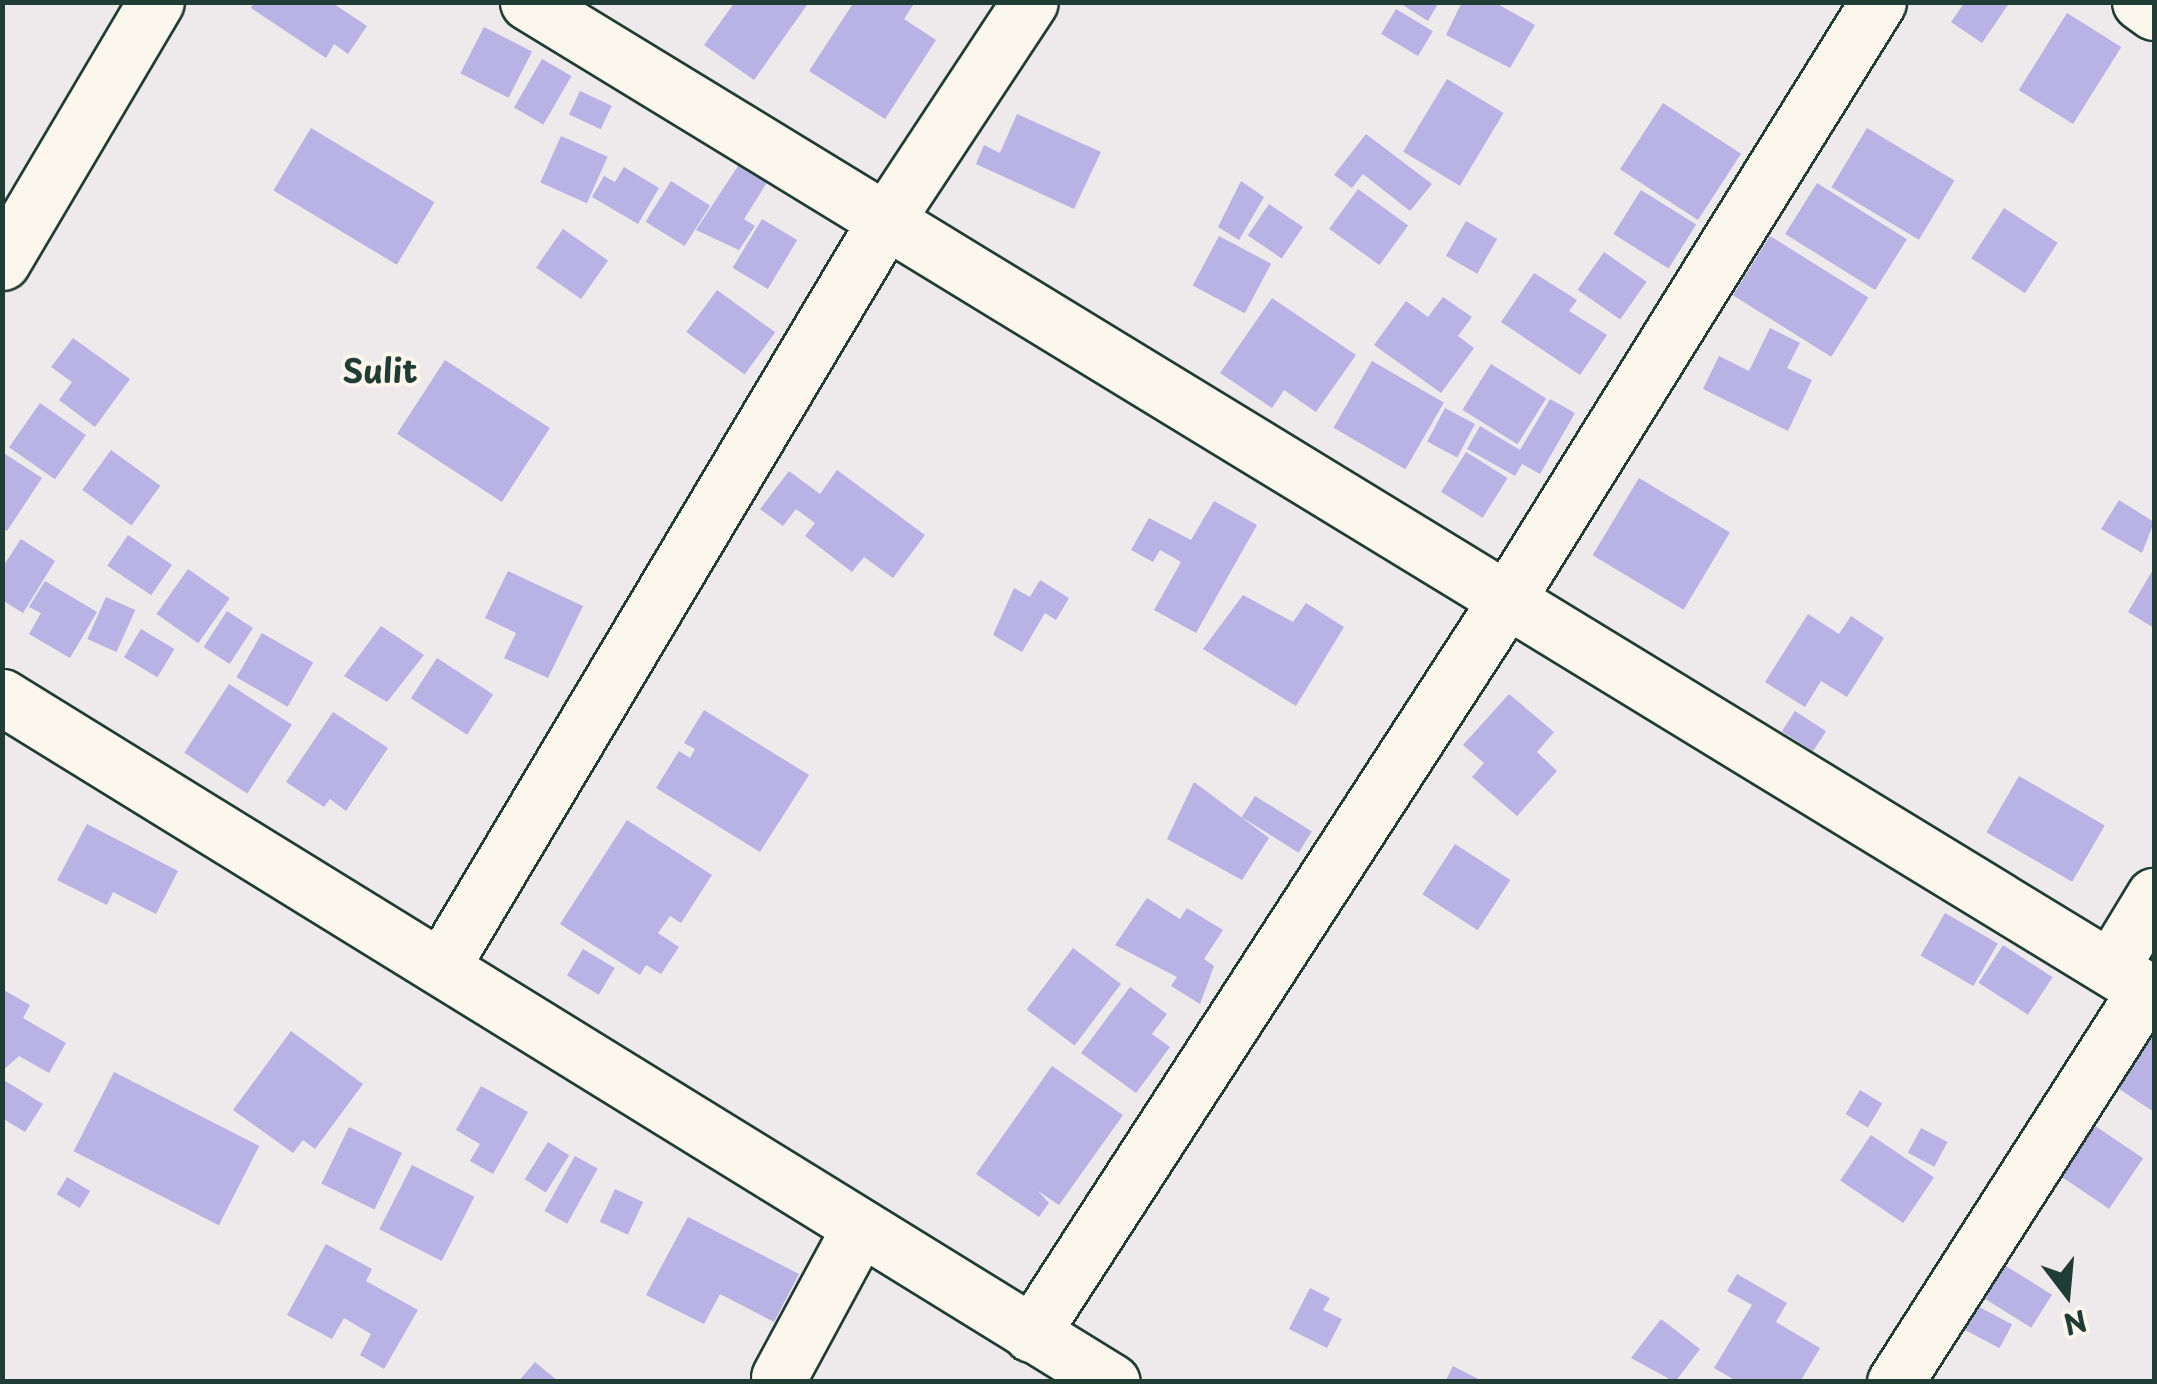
<!DOCTYPE html>
<html>
<head>
<meta charset="utf-8">
<style>
	body { margin:0 }
	#map { position:relative; width:2157px; height:1384px; overflow:hidden; background:#eee9ea; font-family:"Playpen Sans",sans-serif }
	div>[style] { position:absolute }
	[style*='--x'] { left:calc(var(--x)*1px); top:calc(var(--y)*1px); width:calc(var(--w)*1px); rotate:calc(var(--a)*1deg) }
	.building>* { inset:0; background:#b8b3e4; transform-origin:0 0 }
	.roads { filter:drop-shadow(2px 0 #1f3d34) drop-shadow(-2px 0 #1f3d34) drop-shadow(0 2px #1f3d34) drop-shadow(0 -2px #1f3d34) }
	.minor>* { height:55px; margin:-27.5px; padding:0 27.5px; transform-origin:27.5px; border-radius:27.5px; background:#fbf7ec }
	span { translate:-50% -50%; white-space:nowrap; text-align:center; line-height:1.15; -webkit-text-stroke:8px #fbf7ec; paint-order:stroke }
	.quarter-label { font-size:32px; color:#1f3d34; font-weight:700 }
	.frame { position:absolute; inset:0; border:5px solid #1f3d34; pointer-events:none }
	.north { position:absolute; left:2017px; top:1244px; width:100px; height:100px; -webkit-text-stroke:8px #fbf7ec; paint-order:stroke; rotate:164deg; font-size:28px; font-weight:700; line-height:40px; text-align:center; color:#1f3d34 }
	.north::after { content:''; display:block; margin:auto; width:35px; height:45px; background:#1f3d34; clip-path:polygon(50% 0,100% 100%,50% 72%,0 100%) }
</style>
</head>
<body>
<div id="map">
	<div class="building">
		<i style="clip-path:polygon(254px 2px,331px 2px,367px 26px,348px 54px,334px 44px,326px 58px,251px 8px)"></i>
		<i style="clip-path:polygon(735px 2px,809px 2px,754px 80px,704px 45px)"></i>
		<i style="clip-path:polygon(854px 2px,915px 2px,904px 19px,936px 40px,885px 119px,809px 71px)"></i>
		<i style="clip-path:polygon(1398px 2px,1439px 2px,1428px 21px)"></i>
		<i style="clip-path:polygon(1462px 2px,1494px 2px,1535px 25px,1510px 68px,1446px 35px)"></i>
		<i style="clip-path:polygon(1965px 2px,2010px 2px,1982px 43px,1951px 22px)"></i>
		<i style="left:1396px;top:9px;width:43px;height:29px;rotate:31deg"></i>
		<i style="left:2067px;top:13px;width:64px;height:91px;rotate:32deg"></i>
		<i style="left:484px;top:27px;width:54px;height:52px;rotate:27deg"></i>
		<i style="left:542px;top:59px;width:34px;height:56px;rotate:30deg"></i>
		<i style="left:1447px;top:79px;width:66px;height:85px;rotate:31deg"></i>
		<i style="left:580px;top:91px;width:35px;height:26px;rotate:25deg"></i>
		<i style="left:1663px;top:103px;width:93px;height:79px;rotate:33deg"></i>
		<i style="clip-path:polygon(1017px 114px,1101px 152px,1074px 209px,976px 164px,984px 145px,1000px 153px)"></i>
		<i style="left:311px;top:128px;width:144px;height:73px;rotate:31deg"></i>
		<i style="left:1867px;top:128px;width:102px;height:69px;rotate:31deg"></i>
		<i style="clip-path:polygon(1366px 134px,1432px 184px,1410px 211px,1363px 174px,1352px 188px,1334px 175px)"></i>
		<i style="left:561px;top:136px;width:51px;height:51px;rotate:24deg"></i>
		<i style="clip-path:polygon(740px 163px,768px 181px,744px 219px,755px 226px,739px 250px,696px 230px)"></i>
		<i style="clip-path:polygon(624px 167px,659px 188px,638px 224px,592px 197px,604px 176px,615px 182px)"></i>
		<i style="left:671px;top:181px;width:46px;height:48px;rotate:32deg"></i>
		<i style="clip-path:polygon(1241px 181px,1264px 197px,1239px 240px,1218px 227px)"></i>
		<i style="left:1817px;top:183px;width:106px;height:60px;rotate:32deg"></i>
		<i style="left:1358px;top:189px;width:62px;height:49px;rotate:36deg"></i>
		<i style="left:1641px;top:190px;width:65px;height:52px;rotate:32deg"></i>
		<i style="left:1269px;top:204px;width:41px;height:38px;rotate:34deg"></i>
		<i style="left:2004px;top:208px;width:64px;height:60px;rotate:33deg"></i>
		<i style="left:762px;top:219px;width:41px;height:57px;rotate:31deg"></i>
		<i style="left:1466px;top:221px;width:36px;height:40px;rotate:30deg"></i>
		<i style="left:563px;top:229px;width:55px;height:47px;rotate:35deg"></i>
		<i style="left:1219px;top:236px;width:59px;height:56px;rotate:28deg"></i>
		<i style="left:1770px;top:236px;width:116px;height:70px;rotate:32deg"></i>
		<i style="left:1604px;top:252px;width:52px;height:46px;rotate:35deg"></i>
		<i style="clip-path:polygon(1534px 273px,1577px 300px,1569px 311px,1607px 335px,1580px 375px,1501px 322px)"></i>
		<i style="left:717px;top:290px;width:72px;height:52px;rotate:36deg"></i>
		<i style="clip-path:polygon(1443px 297px,1472px 317px,1458px 336px,1474px 348px,1441px 393px,1374px 345px,1406px 301px,1428px 317px)"></i>
		<i style="clip-path:polygon(1272px 298px,1356px 355px,1316px 412px,1284px 390px,1272px 408px,1220px 373px)"></i>
		<i style="clip-path:polygon(1770px 328px,1800px 343px,1787px 368px,1812px 380px,1788px 431px,1703px 389px,1719px 356px,1749px 371px)"></i>
		<i style="clip-path:polygon(73px 338px,130px 379px,95px 427px,59px 400px,72px 382px,51px 367px)"></i>
		<i style="left:445px;top:360px;width:125px;height:88px;rotate:33deg"></i>
		<i style="left:1372px;top:361px;width:83px;height:77px;rotate:30deg"></i>
		<i style="left:1491px;top:364px;width:65px;height:54px;rotate:32deg"></i>
		<i style="clip-path:polygon(1550px 399px,1575px 413px,1540px 474px,1522px 464px,1515px 476px,1467px 449px,1480px 426px,1520px 450px)"></i>
		<i style="left:40px;top:403px;width:56px;height:54px;rotate:35deg"></i>
		<i style="left:1445px;top:408px;width:34px;height:38px;rotate:28deg"></i>
		<i style="left:111px;top:450px;width:61px;height:49px;rotate:36deg"></i>
		<i style="clip-path:polygon(2px 452px,42px 478px,7px 531px,2px 529px)"></i>
		<i style="left:1466px;top:452px;width:49px;height:47px;rotate:32deg"></i>
		<i style="clip-path:polygon(837px 470px,925px 535px,893px 578px,864px 557px,852px 572px,805px 536px,815px 523px,796px 509px,783px 526px,760px 509px,789px 471px,820px 494px)"></i>
		<i style="left:1639px;top:478px;width:106px;height:90px;rotate:31deg"></i>
		<i style="clip-path:polygon(2119px 500px,2154px 522px,2142px 553px,2101px 529px)"></i>
		<i style="clip-path:polygon(1214px 501px,1257px 525px,1196px 633px,1154px 610px,1181px 562px,1160px 550px,1153px 562px,1131px 550px,1149px 518px,1191px 540px)"></i>
		<i style="left:128px;top:535px;width:53px;height:37px;rotate:34deg"></i>
		<i style="clip-path:polygon(21px 539px,55px 561px,23px 613px,2px 600px,2px 568px)"></i>
		<i style="clip-path:polygon(2154px 568px,2154px 628px,2128px 612px)"></i>
		<i style="left:188px;top:569px;width:51px;height:55px;rotate:35deg"></i>
		<i style="clip-path:polygon(508px 571px,583px 606px,548px 678px,504px 658px,516px 633px,485px 618px)"></i>
		<i style="clip-path:polygon(1040px 580px,1069px 598px,1056px 620px,1045px 613px,1022px 652px,993px 635px,1014px 588px,1030px 597px)"></i>
		<i style="clip-path:polygon(45px 581px,97px 612px,70px 658px,29px 634px,41px 613px,29px 607px)"></i>
		<i style="clip-path:polygon(1243px 595px,1293px 622px,1306px 603px,1344px 627px,1296px 706px,1203px 649px)"></i>
		<i style="left:106px;top:597px;width:32px;height:46px;rotate:24deg"></i>
		<i style="left:227px;top:611px;width:31px;height:43px;rotate:33deg"></i>
		<i style="clip-path:polygon(1808px 614px,1839px 634px,1851px 616px,1884px 638px,1847px 697px,1821px 681px,1805px 707px,1765px 682px)"></i>
		<i style="clip-path:polygon(381px 626px,424px 655px,387px 702px,344px 676px)"></i>
		<i style="left:141px;top:629px;width:39px;height:33px;rotate:31deg"></i>
		<i style="left:262px;top:633px;width:59px;height:51px;rotate:30deg"></i>
		<i style="left:437px;top:658px;width:67px;height:48px;rotate:33deg"></i>
		<i style="left:229px;top:684px;width:75px;height:82px;rotate:33deg"></i>
		<i style="clip-path:polygon(1509px 694px,1554px 732px,1537px 752px,1557px 771px,1517px 816px,1472px 777px,1484px 763px,1463px 745px)"></i>
		<i style="clip-path:polygon(704px 710px,809px 775px,760px 852px,656px 788px,679px 751px,690px 758px,695px 749px,684px 743px)"></i>
		<i style="left:1795px;top:711px;width:37px;height:24px;rotate:33deg"></i>
		<i style="clip-path:polygon(333px 712px,388px 748px,346px 811px,330px 799px,324px 807px,286px 782px)"></i>
		<i style="left:2019px;top:776px;width:99px;height:65px;rotate:30deg"></i>
		<i style="clip-path:polygon(1194px 782px,1269px 838px,1242px 880px,1167px 839px)"></i>
		<i style="left:1255px;top:796px;width:67px;height:25px;rotate:32deg"></i>
		<i style="clip-path:polygon(627px 820px,712px 875px,681px 923px,670px 916px,658px 933px,679px 947px,661px 974px,646px 965px,640px 975px,560px 924px)"></i>
		<i style="clip-path:polygon(87px 824px,178px 871px,156px 914px,113px 892px,107px 905px,57px 880px)"></i>
		<i style="left:1455px;top:844px;width:66px;height:60px;rotate:33deg"></i>
		<i style="clip-path:polygon(1147px 898px,1180px 919px,1187px 908px,1223px 930px,1204px 959px,1214px 966px,1200px 1004px,1171px 986px,1177px 977px,1115px 945px)"></i>
		<i style="left:1945px;top:913px;width:61px;height:49px;rotate:30deg"></i>
		<i style="left:2003px;top:945px;width:59px;height:45px;rotate:33deg"></i>
		<i style="left:1073px;top:948px;width:60px;height:77px;rotate:37deg"></i>
		<i style="left:583px;top:949px;width:37px;height:31px;rotate:31deg"></i>
		<i style="clip-path:polygon(1130px 987px,1167px 1014px,1152px 1034px,1170px 1047px,1136px 1093px,1081px 1053px)"></i>
		<i style="clip-path:polygon(2px 989px,30px 1005px,23px 1018px,66px 1043px,49px 1073px,19px 1056px,2px 1071px)"></i>
		<i style="clip-path:polygon(2139px 1020px,2154px 1030px,2154px 1112px,2101px 1077px)"></i>
		<i style="clip-path:polygon(291px 1031px,363px 1084px,315px 1149px,303px 1140px,293px 1153px,233px 1110px)"></i>
		<i style="clip-path:polygon(1052px 1066px,1123px 1115px,1059px 1205px,1038px 1191px,1049px 1203px,1039px 1217px,976px 1174px)"></i>
		<i style="left:114px;top:1072px;width:163px;height:89px;rotate:27deg"></i>
		<i style="clip-path:polygon(2px 1079px,43px 1104px,25px 1132px,2px 1118px)"></i>
		<i style="clip-path:polygon(481px 1086px,528px 1112px,493px 1174px,470px 1161px,480px 1144px,456px 1130px)"></i>
		<i style="left:1860px;top:1090px;width:26px;height:28px;rotate:31deg"></i>
		<i style="left:2076px;top:1113px;width:81px;height:61px;rotate:34deg"></i>
		<i style="left:349px;top:1127px;width:59px;height:63px;rotate:26deg"></i>
		<i style="left:1921px;top:1128px;width:30px;height:28px;rotate:28deg"></i>
		<i style="left:1871px;top:1135px;width:76px;height:55px;rotate:34deg"></i>
		<i style="left:548px;top:1142px;width:25px;height:44px;rotate:32deg"></i>
		<i style="left:575px;top:1156px;width:26px;height:63px;rotate:29deg"></i>
		<i style="left:412px;top:1165px;width:70px;height:72px;rotate:27deg"></i>
		<i style="left:67px;top:1177px;width:27px;height:20px;rotate:31deg"></i>
		<i style="left:615px;top:1189px;width:31px;height:36px;rotate:25deg"></i>
		<i style="clip-path:polygon(688px 1217px,799px 1274px,774px 1322px,720px 1294px,704px 1324px,646px 1295px)"></i>
		<i style="clip-path:polygon(326px 1244px,372px 1269px,366px 1281px,418px 1310px,384px 1369px,360px 1355px,371px 1334px,344px 1318px,332px 1339px,287px 1315px)"></i>
		<i style="left:1990px;top:1256px;width:73px;height:39px;rotate:32deg"></i>
		<i style="clip-path:polygon(1737px 1274px,1787px 1303px,1776px 1322px,1820px 1348px,1800px 1382px,1738px 1382px,1714px 1368px,1752px 1305px,1727px 1291px)"></i>
		<i style="clip-path:polygon(1310px 1288px,1330px 1298px,1323px 1310px,1342px 1319px,1327px 1348px,1289px 1329px)"></i>
		<i style="left:1968px;top:1301px;width:50px;height:27px;rotate:28deg"></i>
		<i style="clip-path:polygon(1661px 1319px,1700px 1349px,1675px 1382px,1631px 1358px)"></i>
		<i style="clip-path:polygon(535px 1362px,559px 1382px,518px 1382px)"></i>
		<i style="clip-path:polygon(1453px 1366px,1484px 1382px,1445px 1382px)"></i>
	</div>
	<div class="roads">
		<div class="minor">
			<i style="--x:528;--y:2;--w:1905;--a:31.41"></i>
			<i style="--x:2140;--y:2;--w:17;--a:36"></i>
			<i style="--x:2;--y:262;--w:302;--a:-59.4"></i>
			<i style="--x:2;--y:697;--w:1304;--a:31.68"></i>
			<i style="--x:443;--y:964;--w:866;--a:-59.23"></i>
			<i style="--x:886;--y:220;--w:261;--a:-56.6"></i>
			<i style="--x:2112;--y:965;--w:81;--a:-58.7"></i>
			<i style="--x:1031;--y:1334;--w:879;--a:-57.07"></i>
			<i style="--x:1509;--y:596;--w:699;--a:-58.15"></i>
			<i style="--x:779;--y:1377;--w:170;--a:-61.6"></i>
			<i style="--x:1895;--y:1382;--w:466;--a:-57.4"></i>
		</div>
	</div>
	<div class="quarter-label">
		<span style="left:380px;top:370px">Sulit</span>
	</div>
	<div class="frame"></div>
	<div class="north">N</div>
</div>
</body>
</html>
